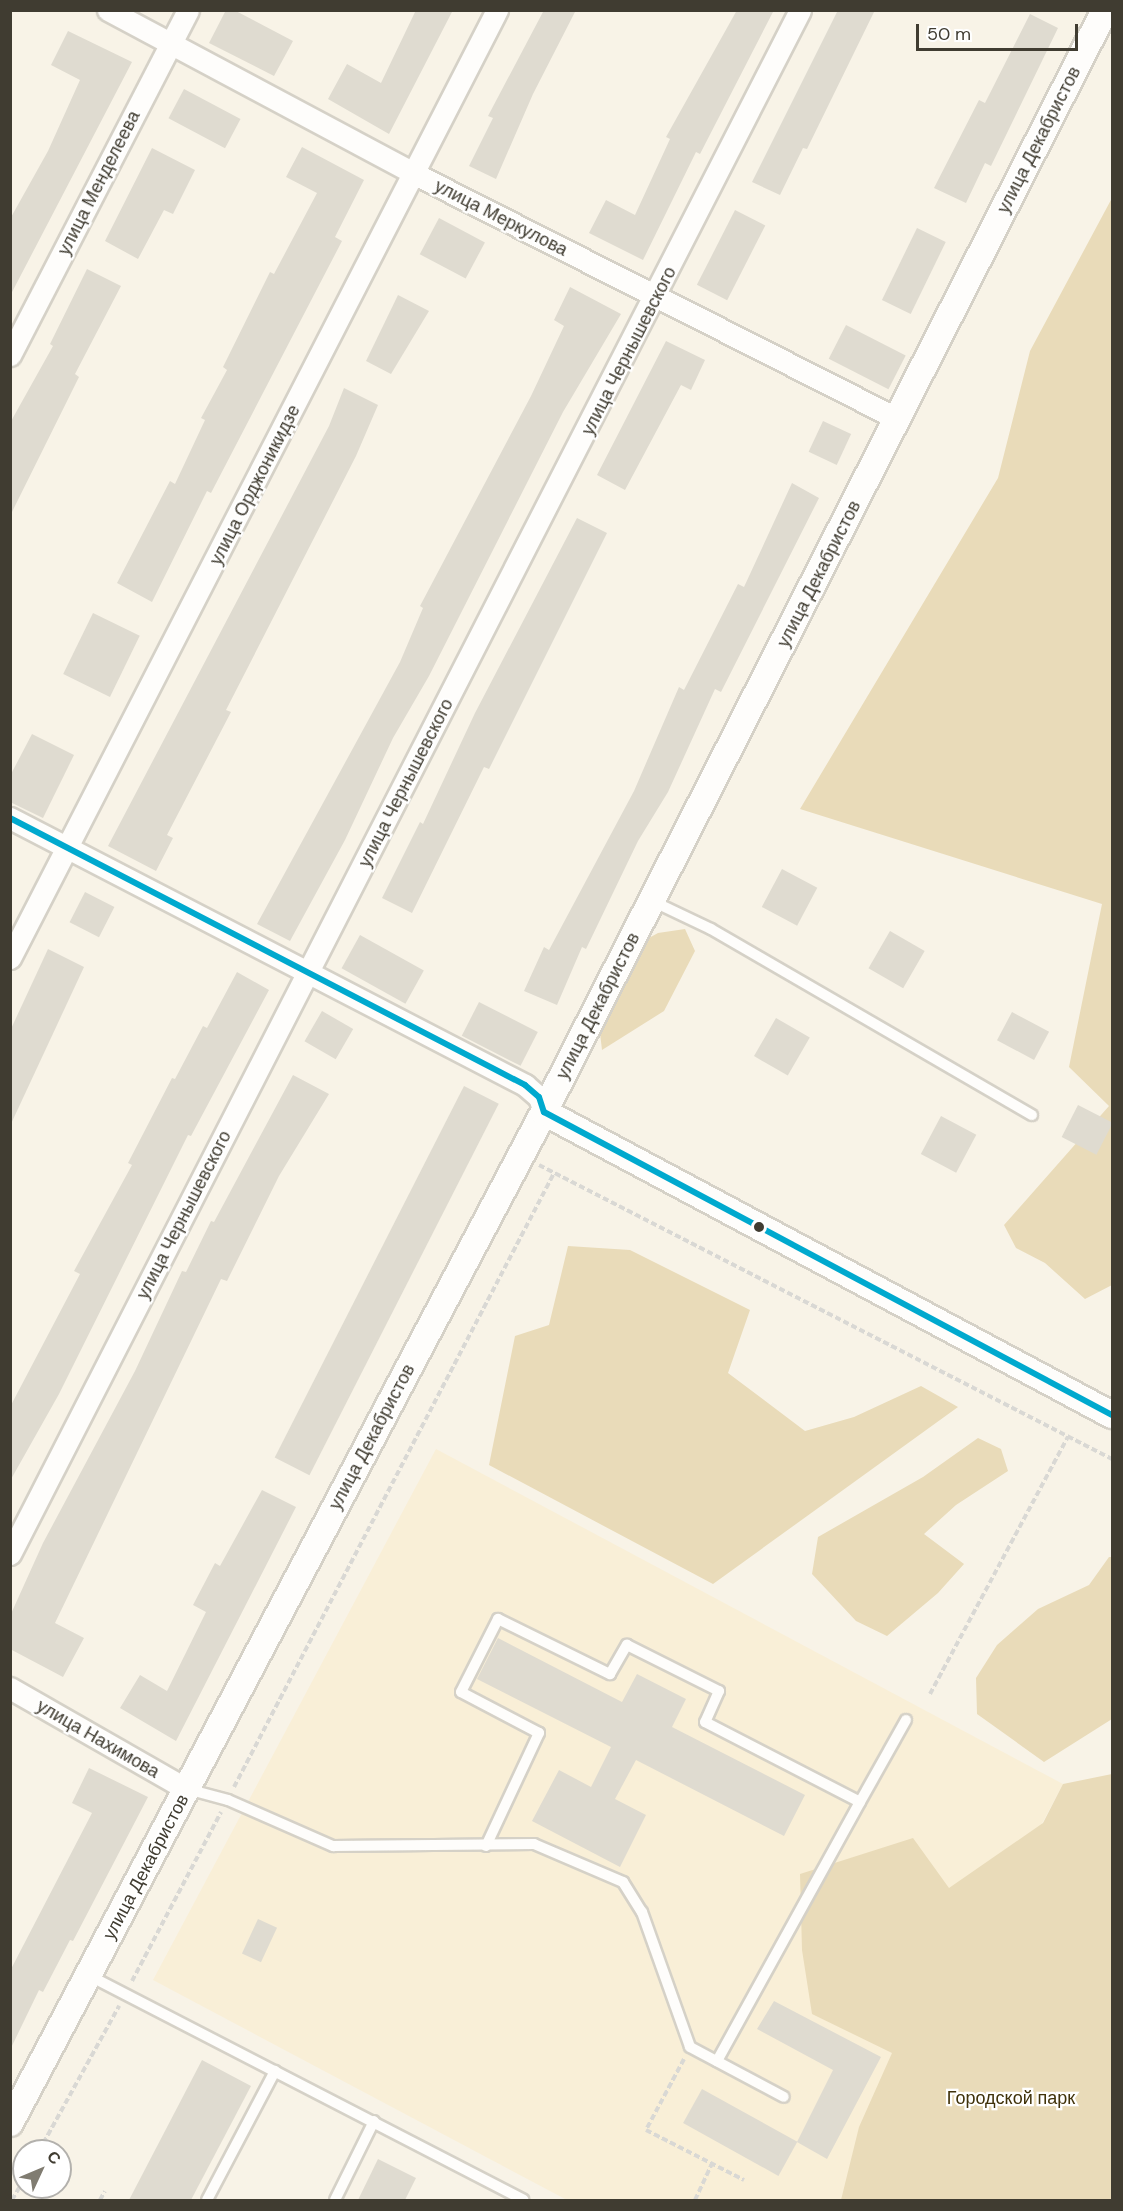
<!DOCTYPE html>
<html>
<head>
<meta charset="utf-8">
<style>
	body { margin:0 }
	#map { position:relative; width:1123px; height:2211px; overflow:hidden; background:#f8f3e7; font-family:"DM Sans",sans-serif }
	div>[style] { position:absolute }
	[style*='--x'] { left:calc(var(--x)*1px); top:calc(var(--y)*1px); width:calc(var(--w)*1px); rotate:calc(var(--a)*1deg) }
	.built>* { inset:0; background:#f9efd7 }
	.green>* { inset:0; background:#e9dbb9 }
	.building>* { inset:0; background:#dfdbd0; transform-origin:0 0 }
	.path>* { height:4px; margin-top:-2px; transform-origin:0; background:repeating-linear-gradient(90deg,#d9d8d4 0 6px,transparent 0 9px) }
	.roads { filter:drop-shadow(2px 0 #d5d1c7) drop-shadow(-2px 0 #d5d1c7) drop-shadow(0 2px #d5d1c7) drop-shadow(0 -2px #d5d1c7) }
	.service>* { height:10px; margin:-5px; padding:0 5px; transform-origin:5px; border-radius:5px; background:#fefdfb }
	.minor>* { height:21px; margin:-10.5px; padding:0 10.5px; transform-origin:10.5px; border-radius:10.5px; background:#fefdfb }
	.tertiary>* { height:26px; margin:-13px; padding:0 13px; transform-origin:13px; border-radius:13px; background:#fefdfb }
	.bus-1>* { height:6px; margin:-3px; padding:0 3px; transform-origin:3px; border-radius:3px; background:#00a9ce }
	.dots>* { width:16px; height:16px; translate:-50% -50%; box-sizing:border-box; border:3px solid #fff; border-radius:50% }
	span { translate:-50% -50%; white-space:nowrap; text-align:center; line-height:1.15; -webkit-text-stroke:4.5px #fff; paint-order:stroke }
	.street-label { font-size:18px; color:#403c31 }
	.park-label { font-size:18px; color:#40320a }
	.frame { position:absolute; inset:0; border:12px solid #403c31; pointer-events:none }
	.north { position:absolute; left:12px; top:2139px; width:60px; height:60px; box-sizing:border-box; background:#fff; border:2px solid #b3b1ad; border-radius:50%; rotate:46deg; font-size:16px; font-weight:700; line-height:24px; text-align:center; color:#403c31 }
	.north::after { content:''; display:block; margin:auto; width:21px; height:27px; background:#807c71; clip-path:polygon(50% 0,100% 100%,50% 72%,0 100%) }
	.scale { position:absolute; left:916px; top:24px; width:162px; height:27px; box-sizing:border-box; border:3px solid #403c31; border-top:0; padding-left:8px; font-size:18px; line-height:21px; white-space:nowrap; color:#403c31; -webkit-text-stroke:4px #fff; paint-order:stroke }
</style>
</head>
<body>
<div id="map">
	<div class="built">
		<i style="clip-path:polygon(436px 1449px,1063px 1784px,842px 2200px,567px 2200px,153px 1980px)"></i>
	</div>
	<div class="green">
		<i style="clip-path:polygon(1112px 198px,1112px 1285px,1085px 1299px,1045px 1263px,1016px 1248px,1004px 1225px,1109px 1106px,1069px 1067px,1102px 904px,800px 809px,998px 478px,1030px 351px)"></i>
		<i style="clip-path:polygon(685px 929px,695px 951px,664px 1011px,602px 1050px,600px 1033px,631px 975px,629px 949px,658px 933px)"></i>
		<i style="clip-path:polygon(568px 1246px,630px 1250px,750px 1310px,728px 1373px,805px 1431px,854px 1417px,921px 1386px,958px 1407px,713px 1584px,489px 1465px,515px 1336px,549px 1325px)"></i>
		<i style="clip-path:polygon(978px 1438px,1001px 1449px,1008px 1471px,956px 1505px,924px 1534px,964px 1564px,938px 1593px,887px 1636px,856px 1621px,812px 1574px,818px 1537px,923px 1477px)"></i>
		<i style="clip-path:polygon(1109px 1557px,1112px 1557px,1112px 1719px,1044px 1762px,977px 1714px,976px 1678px,997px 1645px,1038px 1609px,1089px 1585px)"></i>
		<i style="clip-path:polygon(1112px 1774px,1112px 2200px,841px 2200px,859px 2127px,892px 2053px,812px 2014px,802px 1950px,800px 1874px,913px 1838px,949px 1888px,1043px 1823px,1063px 1784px)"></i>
	</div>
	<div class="building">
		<i style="clip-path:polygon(226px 10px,234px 10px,293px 41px,274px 76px,209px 43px)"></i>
		<i style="clip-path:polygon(416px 10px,453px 10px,389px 134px,328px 99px,347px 64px,381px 83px)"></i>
		<i style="clip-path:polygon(544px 10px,576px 10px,533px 94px,496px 179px,469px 166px,493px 118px,488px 116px)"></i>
		<i style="clip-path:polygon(737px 10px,774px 10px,700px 154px,696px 152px,643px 260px,589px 233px,606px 200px,635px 215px,670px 139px,666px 137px)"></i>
		<i style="clip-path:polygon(838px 10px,875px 10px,807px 149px,803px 148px,780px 195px,752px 182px)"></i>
		<i style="clip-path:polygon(1030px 14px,1058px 28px,991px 166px,985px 163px,966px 203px,934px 188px,979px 100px,985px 103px)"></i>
		<i style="clip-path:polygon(68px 31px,132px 62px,10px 296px,10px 219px,48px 151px,80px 80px,51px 65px)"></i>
		<i style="left:184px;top:89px;width:64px;height:33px;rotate:28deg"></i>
		<i style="clip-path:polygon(302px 147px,364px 180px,335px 237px,342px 241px,211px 493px,207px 491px,152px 602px,117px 583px,170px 481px,175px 484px,205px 420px,201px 418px,227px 370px,223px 367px,270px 272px,274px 274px,317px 193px,286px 177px)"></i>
		<i style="clip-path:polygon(152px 148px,195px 170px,173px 214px,164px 210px,138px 259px,105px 241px)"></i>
		<i style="left:735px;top:210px;width:34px;height:84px;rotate:27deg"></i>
		<i style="left:439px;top:218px;width:52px;height:41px;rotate:28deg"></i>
		<i style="left:917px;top:228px;width:32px;height:80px;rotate:26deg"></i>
		<i style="clip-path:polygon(87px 269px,121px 286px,75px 374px,79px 377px,10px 516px,10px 423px,53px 346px,50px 344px)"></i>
		<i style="clip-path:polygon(570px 287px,621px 314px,563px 412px,429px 676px,393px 738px,345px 840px,290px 941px,257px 924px,400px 662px,423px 608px,420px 606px,531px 396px,564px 326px,554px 320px)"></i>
		<i style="clip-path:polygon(398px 295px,429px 311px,391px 374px,366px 361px)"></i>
		<i style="left:846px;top:325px;width:67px;height:38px;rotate:27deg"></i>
		<i style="clip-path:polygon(666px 341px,705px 360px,691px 390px,681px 385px,625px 490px,597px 475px)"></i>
		<i style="clip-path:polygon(344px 388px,378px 405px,356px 456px,226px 710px,231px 712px,167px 835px,173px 838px,156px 871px,108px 846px,329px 426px)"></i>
		<i style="left:823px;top:421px;width:31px;height:34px;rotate:25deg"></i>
		<i style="clip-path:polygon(792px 483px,819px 498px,721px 692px,715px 689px,668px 792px,638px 841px,586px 949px,582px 947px,557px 1005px,524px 991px,544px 947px,549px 950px,634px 791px,679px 687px,684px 690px,738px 584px,744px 587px)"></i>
		<i style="clip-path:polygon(577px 518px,607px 533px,489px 769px,484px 767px,412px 913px,382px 898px,420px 822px,423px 824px,475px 713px)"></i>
		<i style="left:93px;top:613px;width:52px;height:68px;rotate:26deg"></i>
		<i style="clip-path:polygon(32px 734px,74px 755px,43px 818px,10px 802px,10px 776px)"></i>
		<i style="left:782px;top:869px;width:40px;height:43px;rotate:28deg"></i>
		<i style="left:85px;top:892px;width:33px;height:34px;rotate:27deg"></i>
		<i style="left:890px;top:931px;width:40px;height:43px;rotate:30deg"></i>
		<i style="left:360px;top:935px;width:73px;height:38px;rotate:29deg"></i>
		<i style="clip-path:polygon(48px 949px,84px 967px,10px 1126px,10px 1031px)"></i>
		<i style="clip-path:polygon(237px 972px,269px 990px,191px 1136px,188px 1135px,59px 1394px,10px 1481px,10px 1407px,80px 1274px,74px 1271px,132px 1165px,128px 1163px,172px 1078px,175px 1079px,203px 1026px,207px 1028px)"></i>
		<i style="left:479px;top:1002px;width:66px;height:38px;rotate:27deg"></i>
		<i style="left:322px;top:1011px;width:36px;height:35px;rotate:30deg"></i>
		<i style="left:1012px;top:1012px;width:42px;height:32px;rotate:28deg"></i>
		<i style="left:776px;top:1018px;width:39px;height:44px;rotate:30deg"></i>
		<i style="clip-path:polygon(293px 1075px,329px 1094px,279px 1176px,227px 1281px,221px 1279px,55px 1623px,84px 1638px,63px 1677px,10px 1649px,10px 1616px,43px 1543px,135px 1371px,182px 1271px,186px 1272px,211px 1221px,214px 1222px)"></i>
		<i style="left:464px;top:1086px;width:39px;height:417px;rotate:27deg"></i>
		<i style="left:1078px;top:1105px;width:39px;height:36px;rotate:27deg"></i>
		<i style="left:941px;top:1116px;width:40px;height:43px;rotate:28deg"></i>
		<i style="clip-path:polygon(262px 1490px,296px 1507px,176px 1741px,120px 1708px,140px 1675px,167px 1691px,206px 1612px,193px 1605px,215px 1563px,220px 1566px)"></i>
		<i style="clip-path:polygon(498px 1638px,622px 1702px,637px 1674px,686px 1699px,672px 1727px,805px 1795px,784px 1836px,636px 1760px,615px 1799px,646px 1815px,620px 1867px,532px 1821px,559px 1770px,591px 1787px,611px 1747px,477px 1679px)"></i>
		<i style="clip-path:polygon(89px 1768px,148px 1797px,73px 1941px,70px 1940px,43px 1992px,39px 1990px,10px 2050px,10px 1971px,92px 1813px,72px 1803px)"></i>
		<i style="left:258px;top:1919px;width:21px;height:38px;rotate:25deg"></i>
		<i style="clip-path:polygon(774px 2001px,881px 2057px,827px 2159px,797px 2142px,833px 2070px,757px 2029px)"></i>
		<i style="clip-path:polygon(202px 2060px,251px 2086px,191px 2200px,129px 2200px)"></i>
		<i style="left:702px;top:2089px;width:109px;height:39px;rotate:29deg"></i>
		<i style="clip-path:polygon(378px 2159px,416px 2178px,405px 2200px,358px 2200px)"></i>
	</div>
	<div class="path">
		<i style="--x:539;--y:1165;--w:644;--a:27.16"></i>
		<i style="--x:930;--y:1694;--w:292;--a:-61.8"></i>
		<i style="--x:234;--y:1787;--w:692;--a:-62.47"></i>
		<i style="--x:132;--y:1981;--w:191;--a:-62.2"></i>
		<i style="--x:684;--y:2059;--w:81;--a:118.2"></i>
		<i style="--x:646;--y:2130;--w:110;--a:27"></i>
		<i style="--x:39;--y:2151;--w:166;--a:-61.1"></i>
		<i style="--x:12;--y:2200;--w:24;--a:-60"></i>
		<i style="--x:100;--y:2200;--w:10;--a:-61"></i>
		<i style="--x:695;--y:2200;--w:40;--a:-65"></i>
	</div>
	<div class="roads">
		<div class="service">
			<i style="--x:652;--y:901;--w:65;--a:25.4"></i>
			<i style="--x:711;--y:929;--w:371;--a:30.1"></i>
			<i style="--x:187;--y:1789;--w:42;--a:15"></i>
			<i style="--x:228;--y:1800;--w:115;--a:23.7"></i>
			<i style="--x:333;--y:1846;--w:201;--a:-0.6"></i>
			<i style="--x:534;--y:1844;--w:97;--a:23.1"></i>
			<i style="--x:623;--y:1882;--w:36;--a:58"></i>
			<i style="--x:642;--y:1912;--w:143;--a:70.4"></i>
			<i style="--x:690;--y:2047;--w:106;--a:28"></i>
			<i style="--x:860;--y:1802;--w:94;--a:-60.7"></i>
			<i style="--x:486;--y:1846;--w:125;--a:-64.9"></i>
			<i style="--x:539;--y:1733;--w:88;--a:-152.3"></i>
			<i style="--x:461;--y:1692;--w:82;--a:-63.1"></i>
			<i style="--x:498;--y:1619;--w:125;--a:26.2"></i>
			<i style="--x:610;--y:1674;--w:34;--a:-60"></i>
			<i style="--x:627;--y:1645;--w:103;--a:26.6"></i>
			<i style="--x:719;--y:1691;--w:34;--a:114"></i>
			<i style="--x:705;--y:1722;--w:174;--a:27.3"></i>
			<i style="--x:860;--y:1802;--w:296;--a:118.9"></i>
			<i style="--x:88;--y:1975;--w:490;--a:27.3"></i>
			<i style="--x:207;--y:2200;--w:146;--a:-62.2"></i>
			<i style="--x:335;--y:2200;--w:88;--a:-63.7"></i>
		</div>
		<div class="minor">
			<i style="--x:108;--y:10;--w:348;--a:28.1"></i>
			<i style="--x:415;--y:174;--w:542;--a:26.9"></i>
			<i style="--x:10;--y:355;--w:388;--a:-62.7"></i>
			<i style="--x:10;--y:818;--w:580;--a:27.4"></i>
			<i style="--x:525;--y:1085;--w:18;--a:41"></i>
			<i style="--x:539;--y:1097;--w:16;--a:72"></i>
			<i style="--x:10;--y:958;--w:1066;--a:-62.81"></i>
			<i style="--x:10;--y:1554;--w:1734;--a:-62.9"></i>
			<i style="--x:10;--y:1688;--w:203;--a:29.8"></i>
		</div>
		<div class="tertiary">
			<i style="--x:544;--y:1112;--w:644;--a:28.08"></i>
			<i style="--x:10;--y:2123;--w:1143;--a:-62.16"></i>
			<i style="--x:544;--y:1112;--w:1237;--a:-63.02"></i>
		</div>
	</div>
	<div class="bus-1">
		<i style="--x:10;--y:818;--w:580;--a:27.4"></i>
		<i style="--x:525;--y:1085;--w:18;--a:41"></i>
		<i style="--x:539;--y:1097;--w:16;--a:72"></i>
		<i style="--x:544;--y:1112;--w:644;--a:28.08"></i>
	</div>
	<div class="dots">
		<i style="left:759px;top:1227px;background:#403c31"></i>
	</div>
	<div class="street-label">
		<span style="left:1039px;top:140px;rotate:-63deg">улица Декабристов</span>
		<span style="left:99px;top:183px;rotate:-63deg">улица Менделеева</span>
		<span style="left:501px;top:218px;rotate:27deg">улица Меркулова</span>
		<span style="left:629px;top:351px;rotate:-63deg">улица Чернышевского</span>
		<span style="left:255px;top:485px;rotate:-63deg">улица Орджоникидзе</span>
		<span style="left:819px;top:574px;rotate:-63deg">улица Декабристов</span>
		<span style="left:406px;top:783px;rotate:-63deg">улица Чернышевского</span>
		<span style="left:598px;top:1006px;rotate:-63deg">улица Декабристов</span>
		<span style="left:184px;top:1215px;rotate:-63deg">улица Чернышевского</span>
		<span style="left:372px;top:1437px;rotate:-62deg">улица Декабристов</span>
		<span style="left:98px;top:1739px;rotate:30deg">улица Нахимова</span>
		<span style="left:146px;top:1867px;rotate:-62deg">улица Декабристов</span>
	</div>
	<div class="park-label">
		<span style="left:1011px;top:2098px">Городской парк</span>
	</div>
	<div class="frame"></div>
	<div class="north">С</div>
	<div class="scale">50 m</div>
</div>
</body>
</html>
